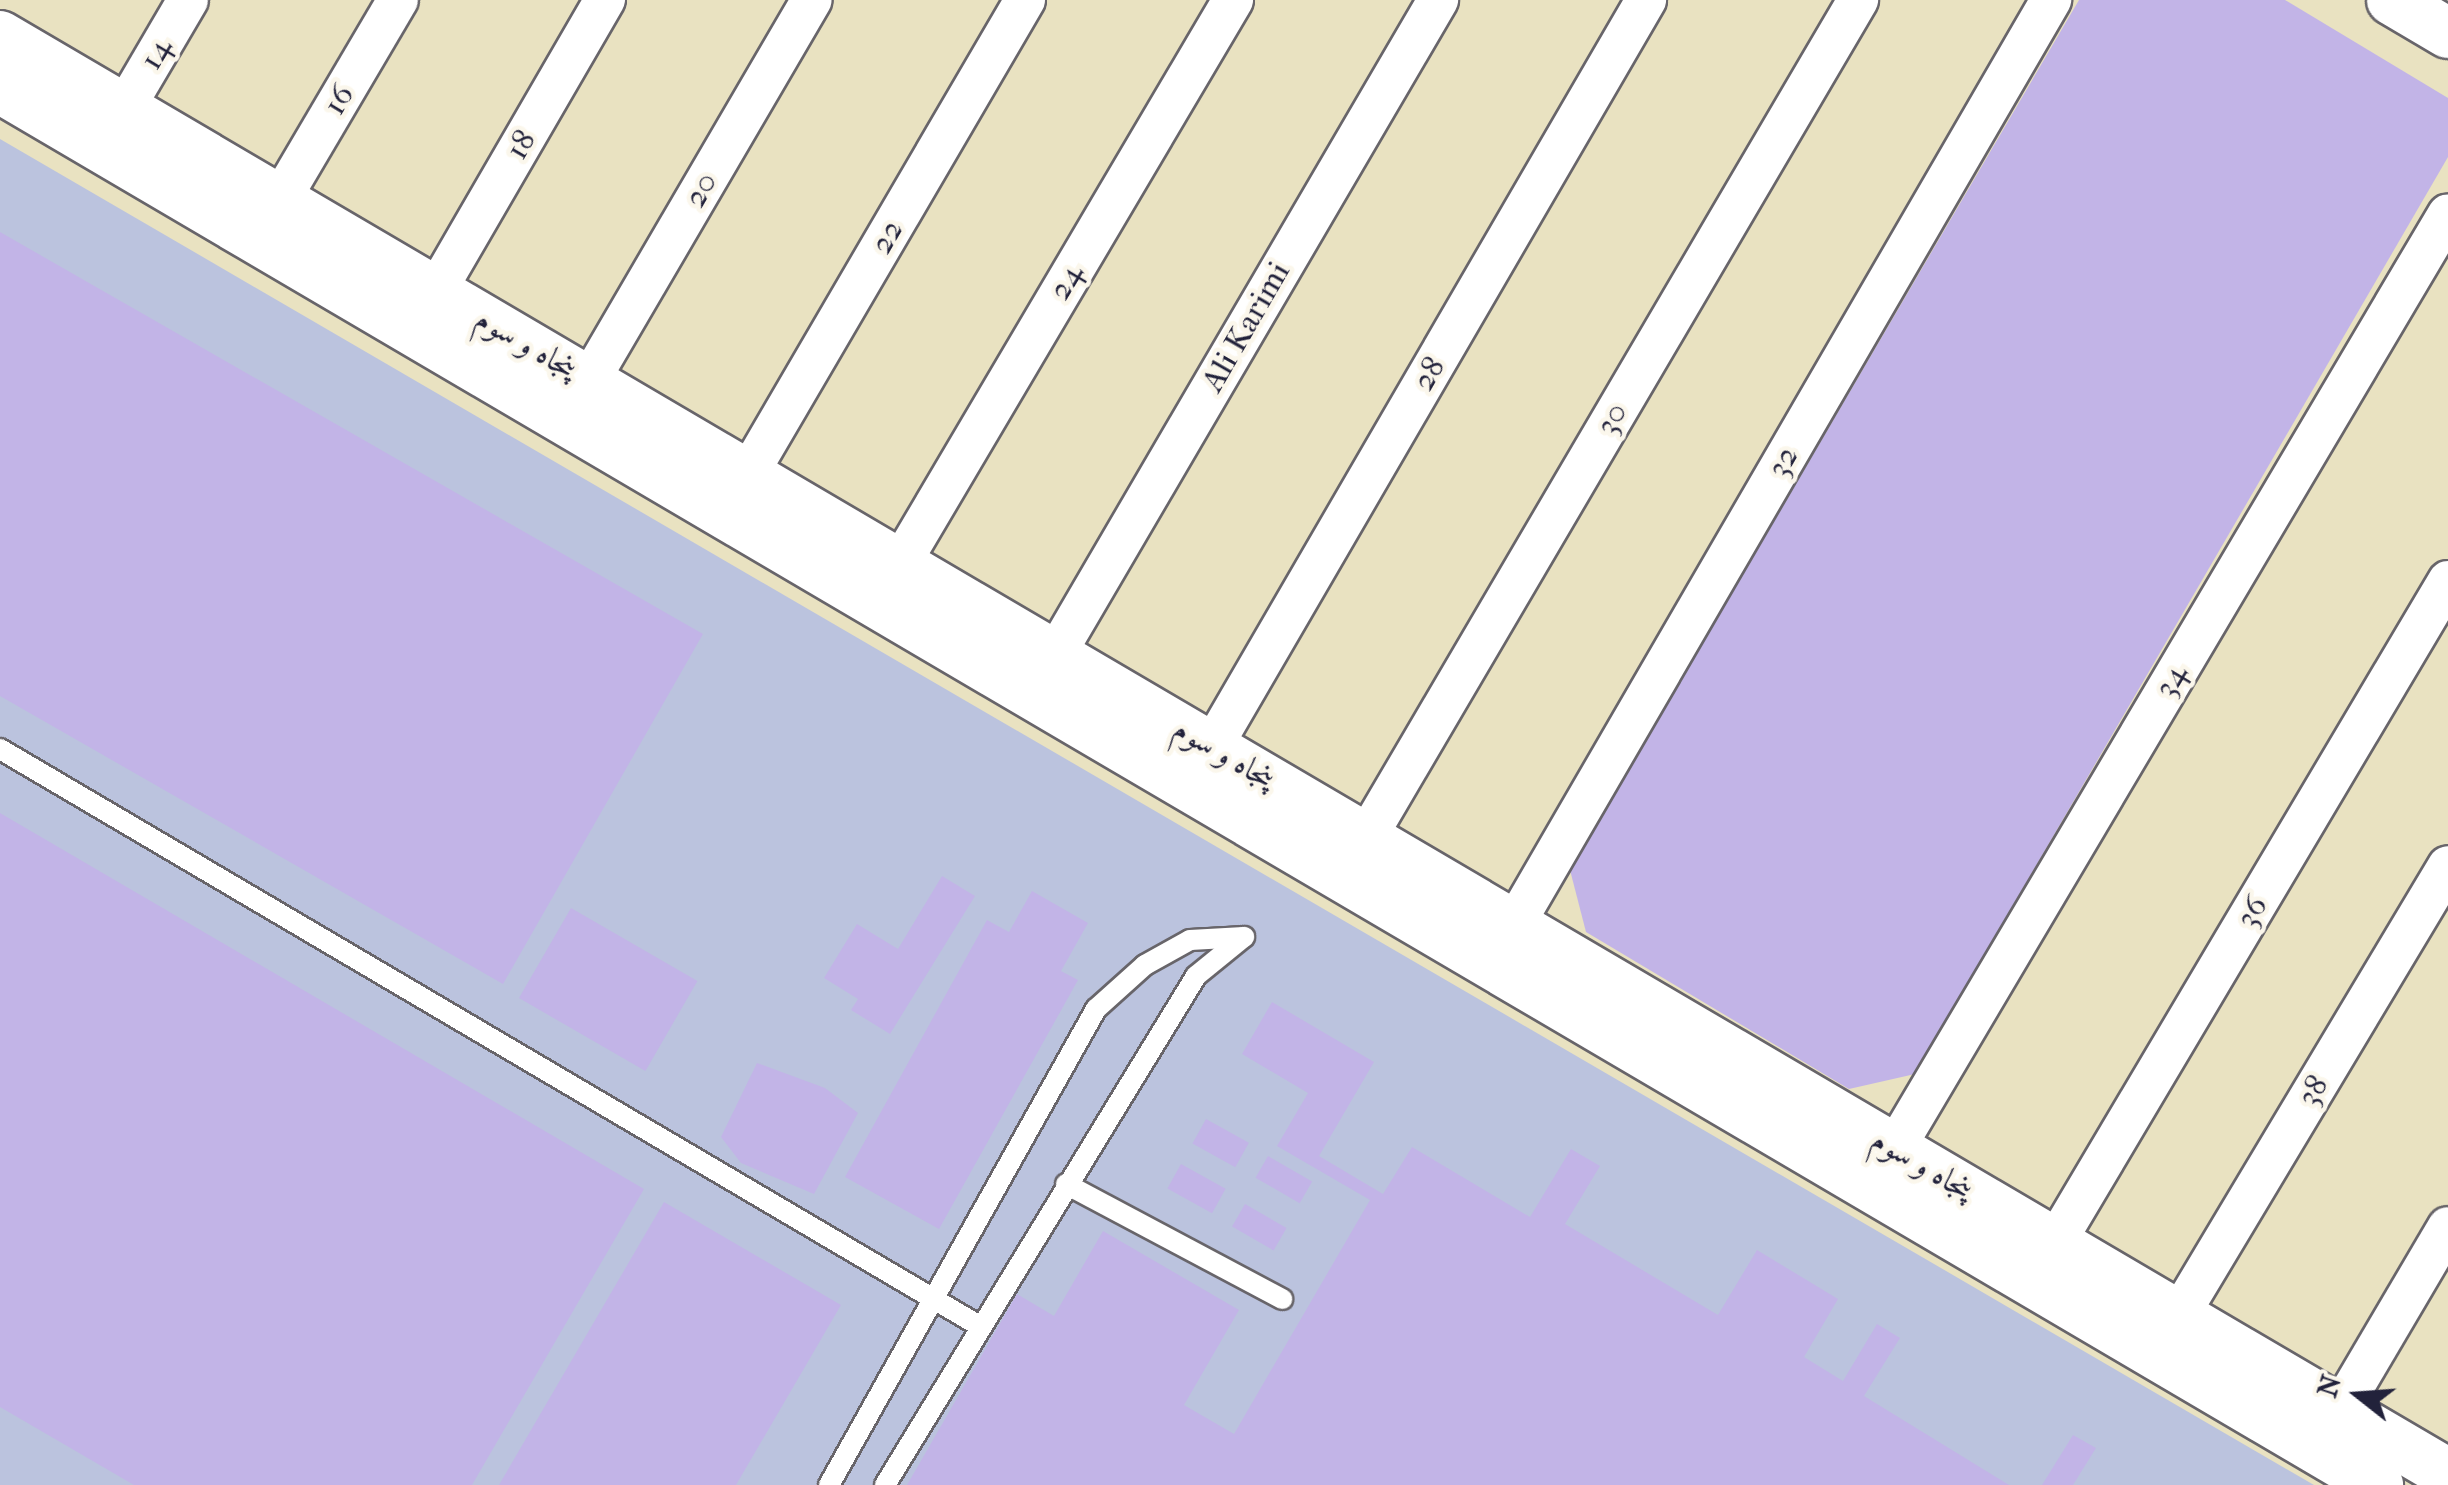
<!DOCTYPE html>
<html>
<head>
<meta charset="utf-8">
<style>
	body { margin:0 }
	#map { position:relative; width:2448px; height:1485px; overflow:hidden; background:#e9e2c1; font-family:"IM FELL French Canon",Amiri,serif }
	div>[style] { position:absolute }
	[style*='--x'] { left:calc(var(--x)*1px); top:calc(var(--y)*1px); width:calc(var(--w)*1px); rotate:calc(var(--a)*1deg) }
	.industrial>* { inset:0; background:#bbc3de }
	.building>* { inset:0; background:#c2b4e7; transform-origin:0 0 }
	.roads { filter:drop-shadow(2px 0 #68656a) drop-shadow(-2px 0 #68656a) drop-shadow(0 2px #68656a) drop-shadow(0 -2px #68656a) }
	.service>* { height:20px; margin:-10px; padding:0 10px; transform-origin:10px; border-radius:10px; background:#fff }
	.minor>* { height:40px; margin:-20px; padding:0 20px; transform-origin:20px; border-radius:20px; background:#fff }
	.tertiary>* { height:50px; margin:-25px; padding:0 25px; transform-origin:25px; border-radius:25px; background:#fff }
	span { translate:-50% -50%; white-space:nowrap; text-align:center; line-height:1.15; -webkit-text-stroke:9px #fbf7ec; paint-order:stroke }
	.street-label { font-size:32px; color:#22223b }
	.north { position:absolute; left:2308px; top:1345px; width:100px; height:100px; -webkit-text-stroke:8px #fbf7ec; paint-order:stroke; rotate:287deg; font-size:28px; font-weight:700; line-height:40px; text-align:center; color:#22223b }
	.north::after { content:''; display:block; margin:auto; width:35px; height:45px; background:#22223b; clip-path:polygon(50% 0,100% 100%,50% 72%,0 100%) }
</style>
</head>
<body>
<div id="map">
	<div class="industrial">
		<i style="clip-path:polygon(0 139px,2314px 1485px,0 1485px)"></i>
	</div>
	<div class="building">
		<i style="clip-path:polygon(2079px 0,2285px 0,2448px 98px,2448px 157px,1915px 1074px,1849px 1089px,1586px 932px,1570px 870px)"></i>
		<i style="clip-path:polygon(0 232px,703px 634px,503px 984px,0 696px)"></i>
		<i style="clip-path:polygon(0 813px,644px 1189px,472px 1485px,134px 1485px,0 1407px)"></i>
		<i style="clip-path:polygon(942px 876px,975px 896px,890px 1034px,851px 1010px,858px 999px,824px 978px,857px 924px,898px 949px)"></i>
		<i style="clip-path:polygon(1032px 891px,1088px 923px,1061px 971px,1078px 980px,939px 1229px,845px 1177px,987px 920px,1009px 932px)"></i>
		<i style="left:571px;top:908px;width:146px;height:104px;rotate:30deg"></i>
		<i style="clip-path:polygon(1272px 1002px,1374px 1062px,1319px 1156px,1383px 1194px,1412px 1147px,1530px 1217px,1571px 1149px,1600px 1166px,1565px 1224px,1718px 1315px,1757px 1250px,1838px 1299px,1804px 1357px,1843px 1381px,1877px 1324px,1900px 1338px,1864px 1396px,2009px 1485px,907px 1485px,1017px 1294px,1054px 1316px,1103px 1231px,1239px 1310px,1184px 1405px,1234px 1434px,1370px 1200px,1277px 1146px,1308px 1093px,1242px 1054px)"></i>
		<i style="clip-path:polygon(757px 1063px,825px 1088px,858px 1113px,814px 1194px,741px 1163px,721px 1137px)"></i>
		<i style="left:1206px;top:1119px;width:49px;height:28px;rotate:29deg"></i>
		<i style="left:1268px;top:1156px;width:51px;height:25px;rotate:30deg"></i>
		<i style="left:1181px;top:1164px;width:51px;height:28px;rotate:29deg"></i>
		<i style="clip-path:polygon(664px 1202px,841px 1305px,736px 1485px,499px 1485px)"></i>
		<i style="left:1245px;top:1204px;width:48px;height:26px;rotate:30deg"></i>
		<i style="clip-path:polygon(2073px 1435px,2096px 1448px,2073px 1485px,2042px 1485px)"></i>
	</div>
	<div class="roads">
		<div class="service">
			<i style="--x:0;--y:749;--w:1135;--a:30.5"></i>
			<i style="--x:1066;--y:1184;--w:245;--a:28"></i>
			<i style="--x:829;--y:1485;--w:546;--a:-60.71"></i>
			<i style="--x:1096;--y:1009;--w:66;--a:-41.9"></i>
			<i style="--x:1145;--y:965;--w:51;--a:-29.1"></i>
			<i style="--x:1190;--y:940;--w:54;--a:-3.2"></i>
			<i style="--x:885;--y:1485;--w:596;--a:-58.57"></i>
			<i style="--x:1196;--y:976;--w:62;--a:-39.1"></i>
		</div>
		<div class="minor">
			<i style="--x:124;--y:109;--w:126;--a:-59.6"></i>
			<i style="--x:280;--y:200;--w:232;--a:-59.5"></i>
			<i style="--x:436;--y:291;--w:337;--a:-59.9"></i>
			<i style="--x:589;--y:381;--w:441;--a:-59.7"></i>
			<i style="--x:748;--y:474;--w:549;--a:-59.7"></i>
			<i style="--x:900;--y:564;--w:655;--a:-59.44"></i>
			<i style="--x:1055;--y:655;--w:759;--a:-59.68"></i>
			<i style="--x:1212;--y:747;--w:864;--a:-59.84"></i>
			<i style="--x:1366;--y:838;--w:972;--a:-59.58"></i>
			<i style="--x:1514;--y:925;--w:1070;--a:-59.86"></i>
			<i style="--x:1895;--y:1148;--w:1085;--a:-59.37"></i>
			<i style="--x:2055;--y:1243;--w:770;--a:-59.3"></i>
			<i style="--x:2179;--y:1315;--w:523;--a:-59.07"></i>
			<i style="--x:2340;--y:1410;--w:212;--a:-59.5"></i>
		</div>
		<div class="tertiary">
			<i style="--x:2392;--y:0;--w:65;--a:30.5"></i>
			<i style="--x:0;--y:36;--w:2839;--a:30.43"></i>
			<i style="--x:0;--y:88;--w:2758;--a:30.43"></i>
		</div>
	</div>
	<div class="street-label">
		<span style="left:156px;top:54px;rotate:-59deg">14</span>
		<span style="left:339px;top:100px;rotate:-59deg">16</span>
		<span style="left:521px;top:145px;rotate:-60deg">18</span>
		<span style="left:701px;top:190px;rotate:-60deg">20</span>
		<span style="left:887px;top:237px;rotate:-60deg">22</span>
		<span style="left:1066px;top:282px;rotate:-59deg">24</span>
		<span style="left:1246px;top:327px;rotate:-60deg">Ali Karimi</span>
		<span style="left:526px;top:344px;rotate:30deg">پنجاه و سوم</span>
		<span style="left:1429px;top:374px;rotate:-60deg">28</span>
		<span style="left:1612px;top:419px;rotate:-60deg">30</span>
		<span style="left:1783px;top:462px;rotate:-60deg">32</span>
		<span style="left:2171px;top:681px;rotate:-59deg">34</span>
		<span style="left:1224px;top:754px;rotate:30deg">پنجاه و سوم</span>
		<span style="left:2252px;top:912px;rotate:-59deg">36</span>
		<span style="left:2313px;top:1091px;rotate:-59deg">38</span>
		<span style="left:1922px;top:1165px;rotate:30deg">پنجاه و سوم</span>
	</div>
	<div class="north">N</div>
</div>
</body>
</html>
